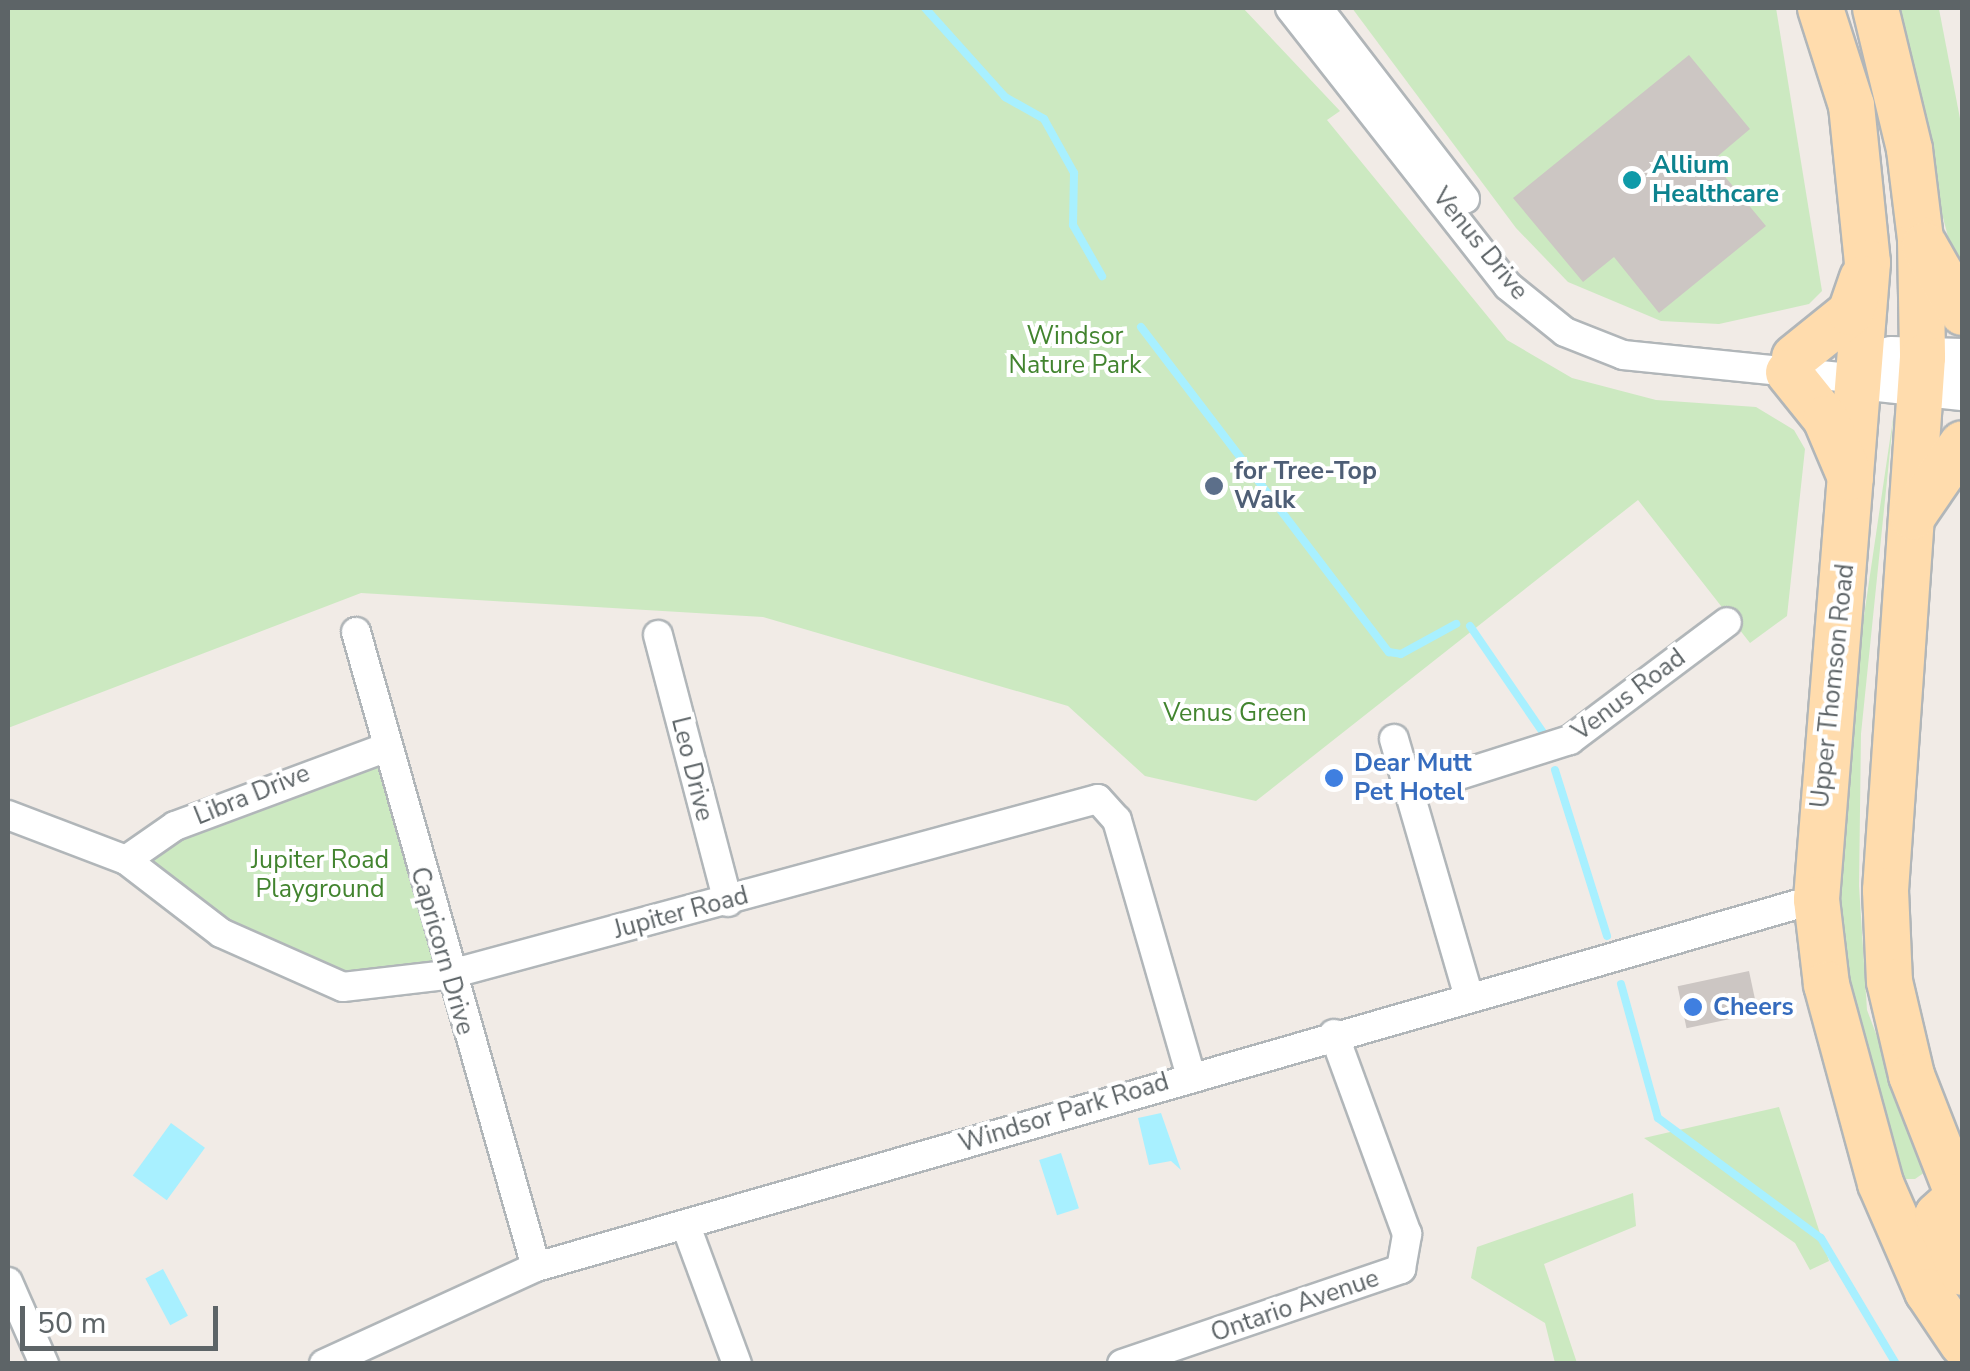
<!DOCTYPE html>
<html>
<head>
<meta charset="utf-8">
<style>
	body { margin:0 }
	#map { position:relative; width:1970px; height:1371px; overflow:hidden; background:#f1ebe6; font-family:"Nunito Sans",sans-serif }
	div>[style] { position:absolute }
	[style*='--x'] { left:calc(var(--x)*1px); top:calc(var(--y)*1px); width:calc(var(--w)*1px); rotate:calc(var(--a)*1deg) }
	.green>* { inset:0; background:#cce9c1 }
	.water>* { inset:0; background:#a8f0ff; transform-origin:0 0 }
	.stream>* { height:8px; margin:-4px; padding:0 4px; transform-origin:4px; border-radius:4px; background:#a8f0ff }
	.building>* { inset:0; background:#ccc6c3; transform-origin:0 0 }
	.roads { filter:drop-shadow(2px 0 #b1b6b9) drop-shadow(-2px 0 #b1b6b9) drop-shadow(0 2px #b1b6b9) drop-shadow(0 -2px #b1b6b9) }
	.street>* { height:28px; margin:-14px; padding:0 14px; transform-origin:14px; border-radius:14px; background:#fff }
	.secondary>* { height:40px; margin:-20px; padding:0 20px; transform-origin:20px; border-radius:20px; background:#fff }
	.primary>* { height:45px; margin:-22.5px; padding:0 22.5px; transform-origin:22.5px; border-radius:22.5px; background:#ffdcad }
	.dots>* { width:28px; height:28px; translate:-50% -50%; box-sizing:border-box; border:5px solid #fff; border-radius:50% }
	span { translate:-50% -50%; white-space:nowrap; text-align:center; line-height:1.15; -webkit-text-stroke:8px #fff; paint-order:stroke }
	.culture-label { font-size:25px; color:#0d838f; font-weight:700 }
	.left { translate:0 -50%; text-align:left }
	.street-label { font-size:25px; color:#5d6467 }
	.park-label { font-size:25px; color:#42842f }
	.service-label { font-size:25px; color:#4e5e75; font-weight:700 }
	.shop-label { font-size:25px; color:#366cbe; font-weight:700 }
	.frame { position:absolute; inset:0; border:10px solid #5d6467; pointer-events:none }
	.scale { position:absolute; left:20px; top:1306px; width:198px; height:45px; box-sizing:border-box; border:5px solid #5d6467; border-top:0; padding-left:12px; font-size:30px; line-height:35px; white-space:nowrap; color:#5d6467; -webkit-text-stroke:8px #fff; paint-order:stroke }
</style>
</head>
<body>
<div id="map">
	<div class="green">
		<i style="clip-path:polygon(8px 8px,1243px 8px,1340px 111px,1327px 120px,1507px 340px,1572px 378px,1656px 400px,1756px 407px,1794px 430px,1805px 449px,1787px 616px,1750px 643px,1638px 500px,1256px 801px,1145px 776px,1068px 706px,763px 617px,361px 593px,8px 728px)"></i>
		<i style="clip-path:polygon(1352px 8px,1776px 8px,1822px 291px,1809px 304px,1719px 324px,1661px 321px,1568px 282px,1516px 228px)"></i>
		<i style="clip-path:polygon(1888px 8px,1939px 9px,1962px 129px,1962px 290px)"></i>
		<i style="clip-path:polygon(1894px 412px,1861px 734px,1859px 886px,1867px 1010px,1928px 1170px,1915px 1179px,1902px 1179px,1853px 1055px,1833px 900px,1847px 731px)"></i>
		<i style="clip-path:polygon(387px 747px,447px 975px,308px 977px,126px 860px)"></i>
		<i style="clip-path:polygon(1779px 1107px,1829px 1261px,1810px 1270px,1795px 1243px,1644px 1138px)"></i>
		<i style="clip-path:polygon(1633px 1193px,1636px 1226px,1544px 1264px,1577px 1363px,1555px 1363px,1545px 1323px,1471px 1278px,1477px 1247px)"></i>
	</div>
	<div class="water">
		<i style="clip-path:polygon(1161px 1113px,1181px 1170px,1171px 1161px,1149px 1165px,1138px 1118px)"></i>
		<i style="left:171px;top:1123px;width:42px;height:65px;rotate:36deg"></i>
		<i style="left:1061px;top:1153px;width:58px;height:23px;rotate:72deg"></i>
		<i style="left:163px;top:1269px;width:53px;height:20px;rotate:62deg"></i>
	</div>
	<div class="stream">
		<i style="--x:925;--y:8;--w:120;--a:48"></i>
		<i style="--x:1005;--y:97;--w:45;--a:29.4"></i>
		<i style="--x:1044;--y:119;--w:62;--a:60.9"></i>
		<i style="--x:1074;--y:173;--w:52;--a:91.1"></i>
		<i style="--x:1073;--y:225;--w:59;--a:60.4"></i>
		<i style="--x:1141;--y:327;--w:409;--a:52.7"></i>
		<i style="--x:1389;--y:652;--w:12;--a:9"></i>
		<i style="--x:1401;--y:654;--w:63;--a:-28.6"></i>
		<i style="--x:1470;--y:626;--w:131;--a:55.6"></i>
		<i style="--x:1555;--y:770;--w:174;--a:72.6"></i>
		<i style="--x:1621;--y:984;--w:139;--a:74.6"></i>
		<i style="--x:1658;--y:1118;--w:202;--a:36.4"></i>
		<i style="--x:1821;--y:1238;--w:147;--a:59.2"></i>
	</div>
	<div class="building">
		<i style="clip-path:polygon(1689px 55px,1750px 129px,1712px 161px,1766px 226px,1659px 313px,1614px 257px,1583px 282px,1513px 198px)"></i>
		<i style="left:1749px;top:971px;width:43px;height:73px;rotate:78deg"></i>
	</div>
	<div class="roads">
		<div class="street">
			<i style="--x:1290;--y:8;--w:353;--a:51.9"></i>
			<i style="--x:1508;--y:286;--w:73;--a:38.9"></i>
			<i style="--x:1565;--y:332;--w:62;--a:21.6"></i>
			<i style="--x:1623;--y:355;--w:238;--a:5.8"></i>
			<i style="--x:1318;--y:8;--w:241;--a:52.4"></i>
			<i style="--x:356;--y:632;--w:660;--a:74.17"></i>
			<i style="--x:658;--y:635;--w:276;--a:75.3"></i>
			<i style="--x:1394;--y:739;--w:269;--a:73.8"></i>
			<i style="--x:1409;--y:791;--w:169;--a:-17.6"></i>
			<i style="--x:1570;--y:740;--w:196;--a:-36.9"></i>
			<i style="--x:8;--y:815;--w:126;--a:20.9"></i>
			<i style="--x:126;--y:860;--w:120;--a:37.5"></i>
			<i style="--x:221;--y:933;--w:133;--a:23.9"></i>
			<i style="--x:343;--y:987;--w:105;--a:-6.6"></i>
			<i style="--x:447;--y:975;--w:674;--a:-15.13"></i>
			<i style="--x:1098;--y:799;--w:28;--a:48"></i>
			<i style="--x:1117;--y:820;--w:266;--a:73.9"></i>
			<i style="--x:126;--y:860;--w:60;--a:-34.8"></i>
			<i style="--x:175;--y:826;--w:226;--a:-20.4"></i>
			<i style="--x:686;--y:1226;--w:147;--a:69.7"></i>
			<i style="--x:8;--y:1282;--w:90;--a:66.3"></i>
			<i style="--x:324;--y:1364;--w:233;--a:-24.6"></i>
			<i style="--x:536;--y:1267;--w:1332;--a:-16.04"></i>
			<i style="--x:1122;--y:1364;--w:295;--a:-18.8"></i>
			<i style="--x:1401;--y:1269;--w:36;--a:-80"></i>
			<i style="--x:1407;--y:1234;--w:213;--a:-110.1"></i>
		</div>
		<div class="secondary">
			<i style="--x:1891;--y:357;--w:71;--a:1.6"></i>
			<i style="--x:1860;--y:379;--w:103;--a:6.2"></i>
		</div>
		<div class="primary">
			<i style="--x:1820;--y:8;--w:102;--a:72.3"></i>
			<i style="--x:1851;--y:105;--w:158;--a:84.2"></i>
			<i style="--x:1867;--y:262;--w:639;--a:94.58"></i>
			<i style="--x:1816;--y:899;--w:86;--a:83.3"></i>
			<i style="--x:1826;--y:984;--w:206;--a:74.8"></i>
			<i style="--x:1880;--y:1183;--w:118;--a:66.5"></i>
			<i style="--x:1927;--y:1291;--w:63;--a:56.1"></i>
			<i style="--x:1875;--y:8;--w:145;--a:76.4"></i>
			<i style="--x:1909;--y:149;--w:91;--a:83"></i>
			<i style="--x:1920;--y:239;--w:118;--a:89"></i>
			<i style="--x:1922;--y:357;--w:534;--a:93.97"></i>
			<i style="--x:1885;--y:890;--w:91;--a:87.5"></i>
			<i style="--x:1889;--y:981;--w:97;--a:76.8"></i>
			<i style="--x:1911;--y:1075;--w:141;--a:68.7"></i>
			<i style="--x:1924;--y:245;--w:77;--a:60.4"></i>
			<i style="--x:1794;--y:357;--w:72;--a:-38.8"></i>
			<i style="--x:1850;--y:312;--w:36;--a:-71"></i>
			<i style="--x:1788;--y:372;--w:59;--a:51.2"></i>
			<i style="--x:1825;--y:418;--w:64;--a:67"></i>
			<i style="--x:1912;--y:516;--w:88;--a:-55.6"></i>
			<i style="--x:1958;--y:1196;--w:28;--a:138"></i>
			<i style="--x:1937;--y:1215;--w:62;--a:66.3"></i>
		</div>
	</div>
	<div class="dots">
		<i style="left:1632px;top:180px;background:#0f9aa8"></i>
		<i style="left:1214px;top:486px;background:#5c6f8a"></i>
		<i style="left:1334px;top:778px;background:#3f7fe0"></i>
		<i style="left:1693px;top:1007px;background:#3f7fe0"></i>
	</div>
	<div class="culture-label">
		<span class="left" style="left:1652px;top:180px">Allium<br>Healthcare</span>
	</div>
	<div class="street-label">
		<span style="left:1480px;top:244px;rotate:51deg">Venus Drive</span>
		<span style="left:1833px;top:686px;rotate:-84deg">Upper Thomson Road</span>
		<span style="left:1629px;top:695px;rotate:-37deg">Venus Road</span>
		<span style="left:692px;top:769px;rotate:76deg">Leo Drive</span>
		<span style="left:252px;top:795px;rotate:-22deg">Libra Drive</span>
		<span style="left:681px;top:913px;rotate:-15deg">Jupiter Road</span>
		<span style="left:442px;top:951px;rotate:74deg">Capricorn Drive</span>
		<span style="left:1064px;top:1113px;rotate:-17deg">Windsor Park Road</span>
		<span style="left:1295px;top:1306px;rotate:-19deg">Ontario Avenue</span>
	</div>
	<div class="park-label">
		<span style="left:1075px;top:351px">Windsor<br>Nature Park</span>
		<span style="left:1235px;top:713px">Venus Green</span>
		<span style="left:320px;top:875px">Jupiter Road<br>Playground</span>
	</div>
	<div class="service-label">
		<span class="left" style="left:1234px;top:486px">for Tree-Top<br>Walk</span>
	</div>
	<div class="shop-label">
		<span class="left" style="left:1354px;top:778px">Dear Mutt<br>Pet Hotel</span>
		<span class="left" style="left:1713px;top:1007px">Cheers</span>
	</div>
	<div class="frame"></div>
	<div class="scale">50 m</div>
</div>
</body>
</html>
